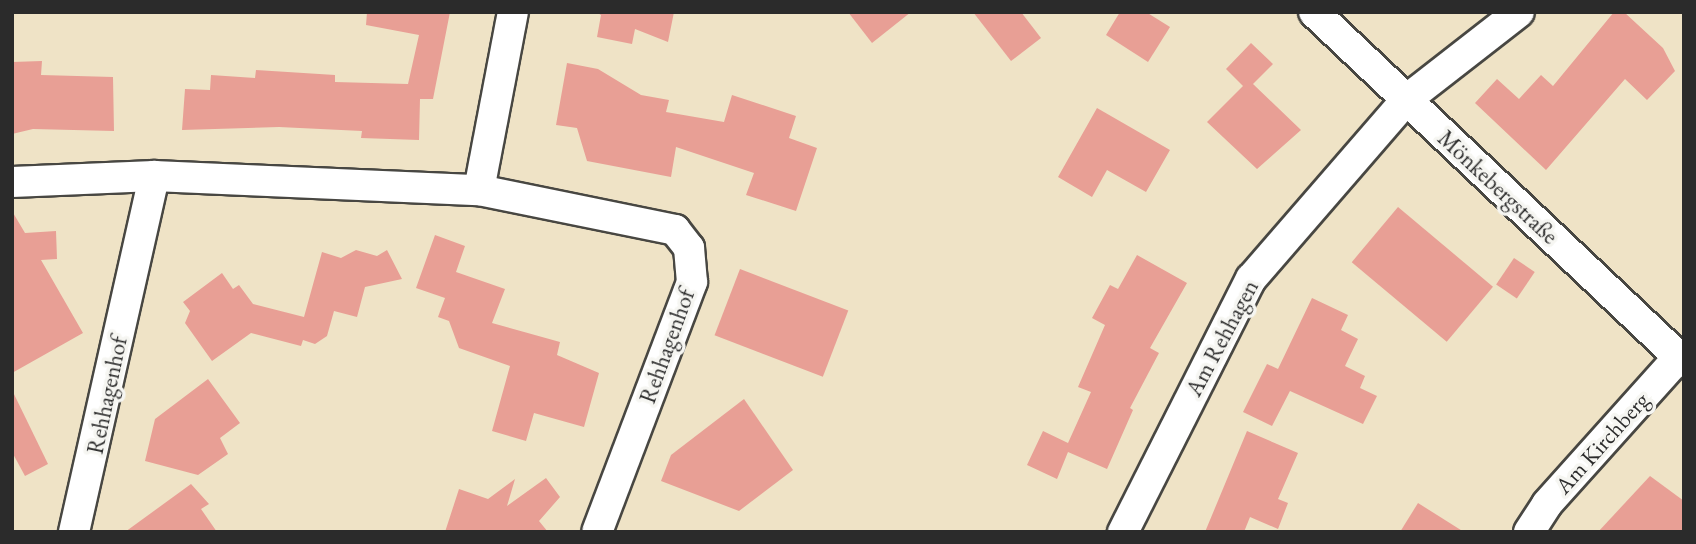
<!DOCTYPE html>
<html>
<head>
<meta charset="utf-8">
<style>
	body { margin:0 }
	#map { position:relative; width:1696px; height:544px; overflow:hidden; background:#efe3c6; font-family:"EB Garamond",serif }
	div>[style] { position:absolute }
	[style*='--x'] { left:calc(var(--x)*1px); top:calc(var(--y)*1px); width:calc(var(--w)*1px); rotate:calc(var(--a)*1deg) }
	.building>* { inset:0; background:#e89f95; transform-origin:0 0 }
	.path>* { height:4.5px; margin-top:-2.25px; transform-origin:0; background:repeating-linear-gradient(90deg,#484742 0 2px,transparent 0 7px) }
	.roads { filter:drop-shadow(2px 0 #484742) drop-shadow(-2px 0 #484742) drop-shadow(0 2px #484742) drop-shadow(0 -2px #484742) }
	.minor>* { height:30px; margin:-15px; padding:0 15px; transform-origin:15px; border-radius:15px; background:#fff }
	span { translate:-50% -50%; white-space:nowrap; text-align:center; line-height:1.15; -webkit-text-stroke:7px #f6f6f2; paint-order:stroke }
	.street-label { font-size:23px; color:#2b2b2b }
	.frame { position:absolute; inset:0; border:14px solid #2b2b2b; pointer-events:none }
</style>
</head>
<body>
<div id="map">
	<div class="building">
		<i style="clip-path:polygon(367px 12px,450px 12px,433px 99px,420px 99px,419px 140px,361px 138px,362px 131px,279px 127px,182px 130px,185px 89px,210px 90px,211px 75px,255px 78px,256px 70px,335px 75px,335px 82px,408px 84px,419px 35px,366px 25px)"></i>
		<i style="clip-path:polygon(596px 12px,674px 12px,668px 42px,635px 29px,632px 44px,597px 37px,601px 15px)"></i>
		<i style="clip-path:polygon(848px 12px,911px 12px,872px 43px)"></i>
		<i style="clip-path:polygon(973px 12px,1021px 12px,1041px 38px,1011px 61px)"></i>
		<i style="clip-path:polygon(1120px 12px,1146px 12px,1170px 27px,1148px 62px,1106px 35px)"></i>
		<i style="clip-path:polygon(1614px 12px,1624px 12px,1663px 48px,1675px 71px,1647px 100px,1625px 79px,1546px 170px,1475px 103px,1497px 79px,1519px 99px,1541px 75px,1553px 86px)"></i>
		<i style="clip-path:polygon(1251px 43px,1273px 64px,1253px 84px,1301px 130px,1257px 169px,1207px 122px,1243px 86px,1226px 69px)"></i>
		<i style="clip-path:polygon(42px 61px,41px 75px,113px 77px,114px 131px,33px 129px,12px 134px,12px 62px)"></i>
		<i style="clip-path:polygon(567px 63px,598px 69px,641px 95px,669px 100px,666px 112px,724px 122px,732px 95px,796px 116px,789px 138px,817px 148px,796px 211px,746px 195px,754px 173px,676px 147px,671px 177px,587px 161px,577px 128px,556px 125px)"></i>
		<i style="clip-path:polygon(1097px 108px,1170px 150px,1146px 192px,1107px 170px,1092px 197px,1058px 177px)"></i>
		<i style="left:1398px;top:207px;width:124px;height:72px;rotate:40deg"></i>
		<i style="clip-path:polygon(12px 211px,25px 233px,56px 231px,57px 259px,41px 260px,83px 333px,12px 373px)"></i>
		<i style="clip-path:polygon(435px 235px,465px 246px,456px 272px,505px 289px,492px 323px,560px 342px,557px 355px,599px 373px,584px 427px,534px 413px,526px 441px,492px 431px,510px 366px,459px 348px,449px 321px,438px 317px,445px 298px,416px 288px)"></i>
		<i style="clip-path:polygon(356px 250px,377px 256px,387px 250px,402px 279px,365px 287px,357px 317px,334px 311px,327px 336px,315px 344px,303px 340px,301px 346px,251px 333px,212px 361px,185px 323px,190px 311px,183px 302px,222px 273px,233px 289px,239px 285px,253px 304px,304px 317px,322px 252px,341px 258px)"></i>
		<i style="clip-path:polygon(1137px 255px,1187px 283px,1150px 348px,1159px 353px,1130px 408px,1133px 410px,1107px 469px,1068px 452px,1057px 479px,1027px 465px,1043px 431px,1068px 443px,1091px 392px,1078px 387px,1105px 325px,1092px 318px,1110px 285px,1118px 289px)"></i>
		<i style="left:1514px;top:258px;width:25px;height:32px;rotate:34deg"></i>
		<i style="left:740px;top:269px;width:116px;height:71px;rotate:21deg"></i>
		<i style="clip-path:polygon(1312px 298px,1348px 315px,1341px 330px,1358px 339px,1345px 366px,1365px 376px,1360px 388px,1377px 396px,1363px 424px,1290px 391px,1272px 426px,1243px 412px,1267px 364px,1278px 369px)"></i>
		<i style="clip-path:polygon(208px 379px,240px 423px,220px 438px,228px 454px,198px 475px,145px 461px,155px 419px)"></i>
		<i style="clip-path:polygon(12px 390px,48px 464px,25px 476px,12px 452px)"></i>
		<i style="clip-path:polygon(744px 399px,793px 470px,739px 511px,661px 481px,671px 455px)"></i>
		<i style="clip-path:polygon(1247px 431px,1298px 453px,1278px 499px,1288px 503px,1278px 529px,1250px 517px,1244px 532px,1205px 532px)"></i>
		<i style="clip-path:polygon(1650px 476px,1684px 501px,1684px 532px,1598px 532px)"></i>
		<i style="clip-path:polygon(546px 478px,560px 497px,539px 521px,548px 532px,445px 532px,459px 489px,488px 499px,515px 479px,507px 506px)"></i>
		<i style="clip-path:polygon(191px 484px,209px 504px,201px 509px,217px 532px,125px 532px)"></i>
		<i style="clip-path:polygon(1418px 503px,1464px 532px,1400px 532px)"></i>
	</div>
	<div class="path">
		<i style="--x:46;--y:12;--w:22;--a:0"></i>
	</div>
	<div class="roads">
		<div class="minor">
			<i style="--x:1314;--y:12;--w:509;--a:43.41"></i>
			<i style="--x:12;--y:182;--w:142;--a:-2.4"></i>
			<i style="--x:154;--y:176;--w:325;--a:2.5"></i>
			<i style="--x:479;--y:190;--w:200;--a:11.5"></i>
			<i style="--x:675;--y:230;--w:23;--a:52"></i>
			<i style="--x:689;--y:248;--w:34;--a:85"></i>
			<i style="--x:692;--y:282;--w:267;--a:110.8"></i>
			<i style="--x:479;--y:190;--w:181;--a:-79.2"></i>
			<i style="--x:74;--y:532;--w:365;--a:-77.3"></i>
			<i style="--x:1123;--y:532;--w:284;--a:-63.2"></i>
			<i style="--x:1251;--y:279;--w:237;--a:-49.1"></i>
			<i style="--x:1406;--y:100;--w:143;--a:-37.9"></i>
			<i style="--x:1529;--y:532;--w:33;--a:-57"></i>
			<i style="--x:1547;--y:504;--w:198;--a:-48.1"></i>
		</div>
	</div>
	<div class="street-label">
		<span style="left:1498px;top:187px;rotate:43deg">Mönkebergstraße</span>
		<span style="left:1222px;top:338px;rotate:-62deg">Am Rehhagen</span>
		<span style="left:667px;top:346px;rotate:-70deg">Rehhagenhof</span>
		<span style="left:107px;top:395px;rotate:-78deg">Rehhagenhof</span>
		<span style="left:1602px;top:443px;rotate:-48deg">Am Kirchberg</span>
	</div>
	<div class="frame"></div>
</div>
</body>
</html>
